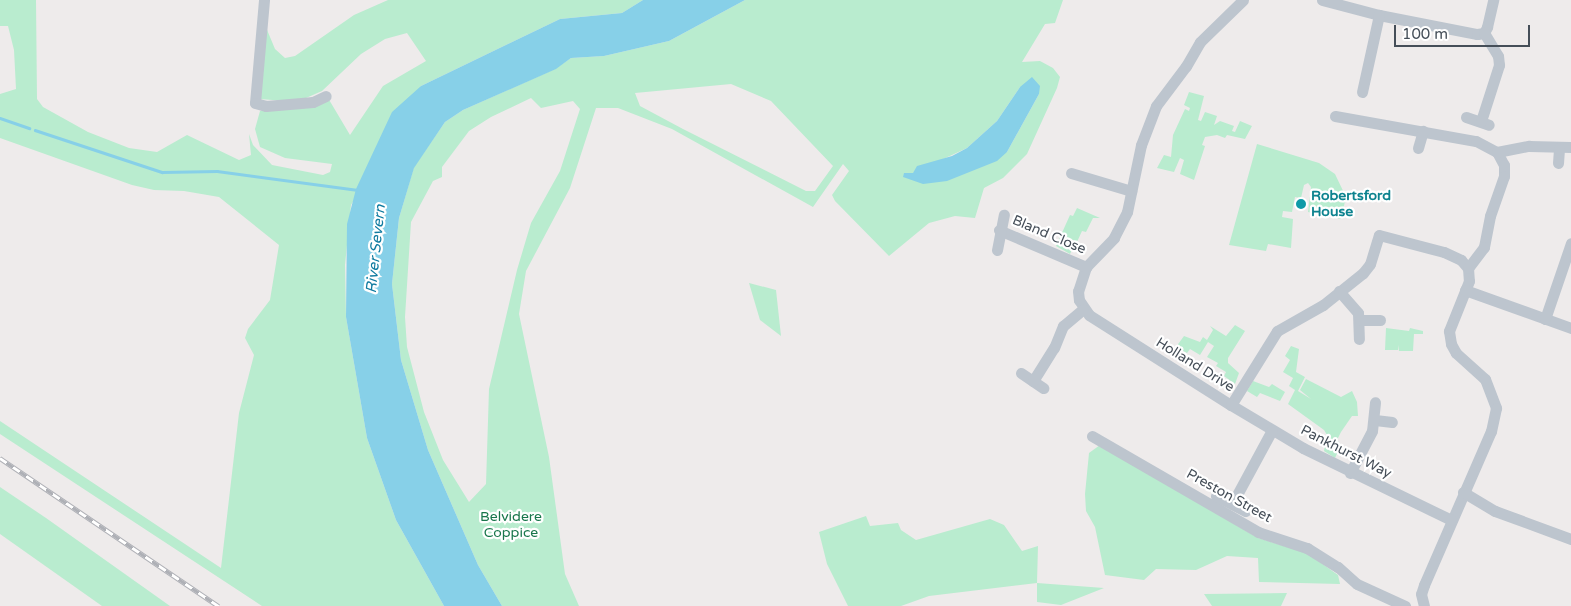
<!DOCTYPE html>
<html>
<head>
<meta charset="utf-8">
<style>
	body { margin:0 }
	#map { position:relative; width:1571px; height:606px; overflow:hidden; background:#eeebeb; font-family:"Varela Round",sans-serif }
	div>[style] { position:absolute }
	[style*='--x'] { left:calc(var(--x)*1px); top:calc(var(--y)*1px); width:calc(var(--w)*1px); rotate:calc(var(--a)*1deg) }
	.green>* { inset:0; background:#b9eccf }
	.water>* { inset:0; background:#87d0e8 }
	.stream>* { height:2.5px; margin:-1.25px; padding:0 1.25px; transform-origin:1.25px; border-radius:1.25px; background:#87d0e8 }
	.minor>* { height:11px; margin:-5.5px; padding:0 5.5px; transform-origin:5.5px; border-radius:5.5px; background:#bdc5ce }
	.rail>* { height:4.5px; margin-top:-2.25px; transform-origin:0; background:repeating-linear-gradient(90deg,#fff 0 8px,#aeb0b6 0 16px); box-sizing:border-box; border-block:1px solid #aeb0b6 }
	.dots>* { width:14px; height:14px; translate:-50% -50%; box-sizing:border-box; border:2px solid #fff; border-radius:50% }
	span { translate:-50% -50%; white-space:nowrap; text-align:center; line-height:1.15; -webkit-text-stroke:4.5px #fff; paint-order:stroke }
	.culture-label { font-size:14px; color:#0d838f; font-weight:700 }
	.left { translate:0 -50%; text-align:left }
	.street-label { font-size:14px; color:#454e58 }
	.park-label { font-size:14px; color:#18764b }
	.water-label { font-size:15px; color:#107ba0; font-style:italic }
	.scale { position:absolute; left:1394px; top:25px; width:136px; height:22px; box-sizing:border-box; border:2px solid #454e58; border-top:0; padding-left:6px; font-size:15px; line-height:18px; white-space:nowrap; color:#454e58; -webkit-text-stroke:4px #fff; paint-order:stroke }
</style>
</head>
<body>
<div id="map">
	<div class="green">
		<i style="clip-path:polygon(0 0,36px 0,37px 99px,43px 107px,88px 132px,129px 148px,157px 152px,187px 135px,239px 160px,251px 155px,249px 134px,253px 145px,272px 165px,323px 175px,330px 172px,332px 164px,285px 158px,260px 147px,255px 129px,260px 111px,328px 98px,350px 135px,383px 86px,426px 61px,407px 33px,385px 39px,361px 54px,322px 91px,306px 98px,285px 101px,260px 99px,265px 25px,275px 49px,285px 58px,295px 56px,354px 15px,388px 0,643px 0,622px 13px,560px 19px,421px 86px,351px 205px,345px 265px,346px 317px,367px 438px,396px 520px,444px 606px,262px 606px,0 434px,0 421px,221px 568px,239px 413px,254px 355px,245px 338px,248px 329px,270px 300px,279px 245px,219px 197px,184px 191px,154px 190px,132px 185px,0 138px,0 94px,16px 89px,14px 50px,8px 26px,0 26px)"></i>
		<i style="clip-path:polygon(evenodd,745px 0,1063px 0,1055px 23px,1045px 24px,1022px 62px,1040px 61px,1053px 68px,1060px 77px,1057px 88px,1027px 154px,1003px 178px,984px 188px,975px 218px,955px 216px,929px 223px,889px 256px,835px 201px,832px 195px,849px 171px,843px 164px,813px 207px,672px 129px,618px 108px,596px 108px,570px 188px,526px 271px,519px 314px,549px 457px,565px 574px,579px 606px,502px 606px,478px 565px,428px 450px,401px 360px,392px 284px,399px 218px,414px 167px,445px 122px,463px 110px,555px 69px,571px 58px,604px 56px,669px 41px,745px 0,731px 84px,771px 101px,833px 166px,815px 191px,806px 191px,683px 129px,640px 106px,635px 93px,731px 84px,745px 0,1020px 87px,1039px 94px,1007px 152px,904px 177px,905px 173px,913px 173px,967px 148px,997px 121px,1020px 87px,745px 0,531px 98px,541px 108px,573px 101px,580px 109px,560px 171px,531px 223px,517px 270px,489px 389px,486px 484px,469px 502px,443px 460px,424px 412px,407px 347px,405px 317px,411px 222px,433px 181px,442px 177px,442px 167px,469px 131px,491px 117px,531px 98px)"></i>
		<i style="clip-path:polygon(1189px 92px,1204px 96px,1198px 120px,1201px 121px,1205px 112px,1217px 116px,1214px 125px,1220px 121px,1234px 126px,1232px 131px,1235px 132px,1240px 121px,1252px 126px,1245px 139px,1227px 135px,1225px 138px,1217px 135px,1205px 137px,1202px 145px,1205px 146px,1194px 180px,1180px 174px,1184px 160px,1180px 158px,1174px 172px,1157px 168px,1164px 155px,1171px 157px,1173px 135px,1185px 109px,1189px 111px,1190px 108px,1184px 105px)"></i>
		<i style="clip-path:polygon(1257px 144px,1319px 163px,1335px 174px,1346px 197px,1341px 219px,1308px 212px,1311px 187px,1308px 183px,1304px 185px,1301px 198px,1295px 197px,1292px 212px,1283px 211px,1282px 217px,1293px 219px,1291px 248px,1268px 244px,1266px 251px,1229px 245px)"></i>
		<i style="clip-path:polygon(1077px 208px,1100px 218px,1093px 218px,1086px 232px,1082px 231px,1077px 242px,1066px 237px,1065px 240px,1074px 245px,1070px 254px,1056px 246px,1070px 215px,1073px 216px)"></i>
		<i style="clip-path:polygon(749px 283px,776px 290px,781px 336px,760px 320px)"></i>
		<i style="clip-path:polygon(1235px 325px,1245px 331px,1228px 358px,1228px 363px,1239px 373px,1235px 384px,1224px 376px,1226px 372px,1216px 366px,1218px 363px,1207px 357px,1214px 346px,1208px 342px,1200px 355px,1190px 349px,1187px 353px,1176px 347px,1184px 336px,1200px 342px,1203px 337px,1207px 340px,1213px 330px,1210px 326px,1226px 336px)"></i>
		<i style="clip-path:polygon(1386px 328px,1409px 331px,1410px 328px,1423px 331px,1423px 334px,1414px 334px,1413px 351px,1399px 351px,1398px 345px,1398px 350px,1385px 350px)"></i>
		<i style="clip-path:polygon(1291px 346px,1299px 349px,1296px 372px,1305px 377px,1298px 391px,1311px 399px,1300px 390px,1306px 379px,1341px 397px,1352px 391px,1357px 402px,1358px 416px,1352px 416px,1341px 432px,1337px 440px,1341px 445px,1335px 458px,1324px 451px,1327px 435px,1324px 430px,1288px 404px,1295px 390px,1289px 386px,1293px 378px,1283px 372px,1290px 360px,1285px 356px)"></i>
		<i style="clip-path:polygon(1253px 381px,1269px 387px,1272px 384px,1285px 392px,1280px 401px,1260px 393px,1257px 397px,1247px 391px)"></i>
		<i style="clip-path:polygon(1100px 445px,1258px 538px,1307px 553px,1338px 575px,1340px 584px,1259px 582px,1258px 558px,1227px 556px,1196px 570px,1156px 569px,1144px 580px,1105px 575px,1095px 527px,1086px 511px,1085px 494px,1089px 453px)"></i>
		<i style="clip-path:polygon(0 487px,46px 518px,170px 606px,102px 606px,0 534px)"></i>
		<i style="clip-path:polygon(866px 516px,870px 526px,898px 523px,901px 530px,916px 540px,990px 519px,1004px 525px,1022px 551px,1038px 546px,1037px 583px,1104px 588px,1061px 605px,1037px 602px,1037px 583px,929px 596px,901px 606px,848px 606px,827px 564px,819px 532px)"></i>
		<i style="clip-path:polygon(1287px 593px,1281px 606px,1212px 606px,1204px 594px)"></i>
	</div>
	<div class="water">
		<i style="clip-path:polygon(643px 0,745px 0,669px 41px,604px 56px,571px 58px,556px 69px,463px 110px,445px 122px,414px 168px,399px 218px,392px 284px,401px 360px,428px 450px,478px 565px,502px 606px,444px 606px,396px 520px,367px 438px,346px 317px,347px 224px,356px 189px,392px 112px,421px 86px,560px 19px,622px 13px)"></i>
		<i style="clip-path:polygon(1032px 77px,1040px 86px,1039px 94px,1007px 152px,997px 161px,947px 181px,923px 184px,903px 177px,904px 173px,913px 173px,917px 166px,952px 156px,967px 148px,997px 121px,1020px 87px)"></i>
	</div>
	<div class="stream">
		<i style="--x:0;--y:118;--w:31;--a:19"></i>
		<i style="--x:35;--y:130;--w:134;--a:18.3"></i>
		<i style="--x:162;--y:172;--w:55;--a:-1"></i>
		<i style="--x:217;--y:171;--w:142;--a:7.7"></i>
	</div>
	<div class="minor">
		<i style="--x:264;--y:0;--w:103;--a:95"></i>
		<i style="--x:255;--y:103;--w:11;--a:15"></i>
		<i style="--x:266;--y:106;--w:47;--a:-4.9"></i>
		<i style="--x:313;--y:102;--w:14;--a:-25"></i>
		<i style="--x:1243;--y:0;--w:60;--a:135.7"></i>
		<i style="--x:1200;--y:42;--w:28;--a:120"></i>
		<i style="--x:1186;--y:66;--w:50;--a:126.9"></i>
		<i style="--x:1156;--y:106;--w:42;--a:111"></i>
		<i style="--x:1141;--y:145;--w:68;--a:101.8"></i>
		<i style="--x:1127;--y:212;--w:29;--a:117"></i>
		<i style="--x:1114;--y:238;--w:40;--a:134"></i>
		<i style="--x:1086;--y:267;--w:25;--a:108"></i>
		<i style="--x:1078;--y:291;--w:9;--a:84"></i>
		<i style="--x:1079;--y:300;--w:18;--a:56"></i>
		<i style="--x:1089;--y:315;--w:168;--a:32.4"></i>
		<i style="--x:1231;--y:405;--w:87;--a:-58.1"></i>
		<i style="--x:1277;--y:331;--w:53;--a:-29.5"></i>
		<i style="--x:1323;--y:305;--w:51;--a:-38.7"></i>
		<i style="--x:1363;--y:273;--w:11;--a:-52"></i>
		<i style="--x:1370;--y:264;--w:30;--a:-73"></i>
		<i style="--x:1379;--y:235;--w:67;--a:14.7"></i>
		<i style="--x:1444;--y:252;--w:19;--a:25"></i>
		<i style="--x:1461;--y:260;--w:11;--a:49"></i>
		<i style="--x:1468;--y:268;--w:13;--a:86"></i>
		<i style="--x:1469;--y:281;--w:54;--a:111.8"></i>
		<i style="--x:1449;--y:331;--w:13;--a:81"></i>
		<i style="--x:1451;--y:344;--w:10;--a:61"></i>
		<i style="--x:1456;--y:353;--w:39;--a:42"></i>
		<i style="--x:1485;--y:379;--w:31;--a:69"></i>
		<i style="--x:1496;--y:408;--w:24;--a:102"></i>
		<i style="--x:1491;--y:431;--w:168;--a:113.5"></i>
		<i style="--x:1424;--y:585;--w:9;--a:108"></i>
		<i style="--x:1421;--y:594;--w:12;--a:76"></i>
		<i style="--x:1322;--y:0;--w:59;--a:14.7"></i>
		<i style="--x:1379;--y:15;--w:100;--a:11"></i>
		<i style="--x:1477;--y:34;--w:7;--a:-8"></i>
		<i style="--x:1484;--y:33;--w:7;--a:-63"></i>
		<i style="--x:1487;--y:27;--w:28;--a:-77"></i>
		<i style="--x:1362;--y:92;--w:79;--a:-77.6"></i>
		<i style="--x:1335;--y:116;--w:143;--a:10.1"></i>
		<i style="--x:1476;--y:141;--w:24;--a:28"></i>
		<i style="--x:1497;--y:152;--w:15;--a:62"></i>
		<i style="--x:1504;--y:165;--w:11;--a:90"></i>
		<i style="--x:1504;--y:176;--w:42;--a:109.3"></i>
		<i style="--x:1490;--y:216;--w:32;--a:101"></i>
		<i style="--x:1484;--y:247;--w:26;--a:127"></i>
		<i style="--x:1466;--y:117;--w:24;--a:19"></i>
		<i style="--x:1481;--y:121;--w:59;--a:-72.2"></i>
		<i style="--x:1499;--y:65;--w:9;--a:-96"></i>
		<i style="--x:1498;--y:56;--w:27;--a:-121"></i>
		<i style="--x:1418;--y:148;--w:18;--a:-74"></i>
		<i style="--x:1497;--y:152;--w:33;--a:-11"></i>
		<i style="--x:1529;--y:146;--w:42;--a:1.4"></i>
		<i style="--x:1558;--y:163;--w:15;--a:-86"></i>
		<i style="--x:1071;--y:173;--w:63;--a:16.7"></i>
		<i style="--x:999;--y:230;--w:95;--a:23"></i>
		<i style="--x:997;--y:250;--w:36;--a:-79"></i>
		<i style="--x:1465;--y:290;--w:113;--a:19.7"></i>
		<i style="--x:1339;--y:291;--w:29;--a:49"></i>
		<i style="--x:1358;--y:313;--w:26;--a:88"></i>
		<i style="--x:1545;--y:319;--w:80;--a:-71.1"></i>
		<i style="--x:1360;--y:320;--w:20;--a:0"></i>
		<i style="--x:1021;--y:373;--w:27;--a:34"></i>
		<i style="--x:1033;--y:381;--w:39;--a:-58"></i>
		<i style="--x:1054;--y:348;--w:24;--a:-68"></i>
		<i style="--x:1063;--y:326;--w:26;--a:-40"></i>
		<i style="--x:1231;--y:405;--w:84;--a:30.8"></i>
		<i style="--x:1303;--y:448;--w:165;--a:25.9"></i>
		<i style="--x:1375;--y:420;--w:17;--a:7"></i>
		<i style="--x:1092;--y:436;--w:192;--a:30"></i>
		<i style="--x:1258;--y:532;--w:52;--a:18.1"></i>
		<i style="--x:1307;--y:548;--w:36;--a:32"></i>
		<i style="--x:1338;--y:567;--w:25;--a:42"></i>
		<i style="--x:1357;--y:584;--w:53;--a:24.6"></i>
		<i style="--x:1350;--y:473;--w:47;--a:-62.4"></i>
		<i style="--x:1372;--y:431;--w:29;--a:-84"></i>
		<i style="--x:1463;--y:492;--w:37;--a:31"></i>
		<i style="--x:1495;--y:511;--w:81;--a:20.2"></i>
		<i style="--x:1216;--y:496;--w:33;--a:27"></i>
		<i style="--x:1232;--y:504;--w:84;--a:-61.6"></i>
	</div>
	<div class="rail">
		<i style="--x:0;--y:458;--w:264;--a:34.1"></i>
	</div>
	<div class="dots">
		<i style="left:1301px;top:204px;background:#0f9aa8"></i>
	</div>
	<div class="culture-label">
		<span class="left" style="left:1311px;top:204px">Robertsford<br>House</span>
	</div>
	<div class="street-label">
		<span style="left:1049px;top:235px;rotate:23deg">Bland Close</span>
		<span style="left:1195px;top:365px;rotate:32deg">Holland Drive</span>
		<span style="left:1346px;top:452px;rotate:27deg">Pankhurst Way</span>
		<span style="left:1229px;top:496px;rotate:29deg">Preston Street</span>
	</div>
	<div class="park-label">
		<span style="left:511px;top:525px">Belvidere<br>Coppice</span>
	</div>
	<div class="water-label">
		<span style="left:376px;top:249px;rotate:-84deg">River Severn</span>
	</div>
	<div class="scale">100 m</div>
</div>
</body>
</html>
